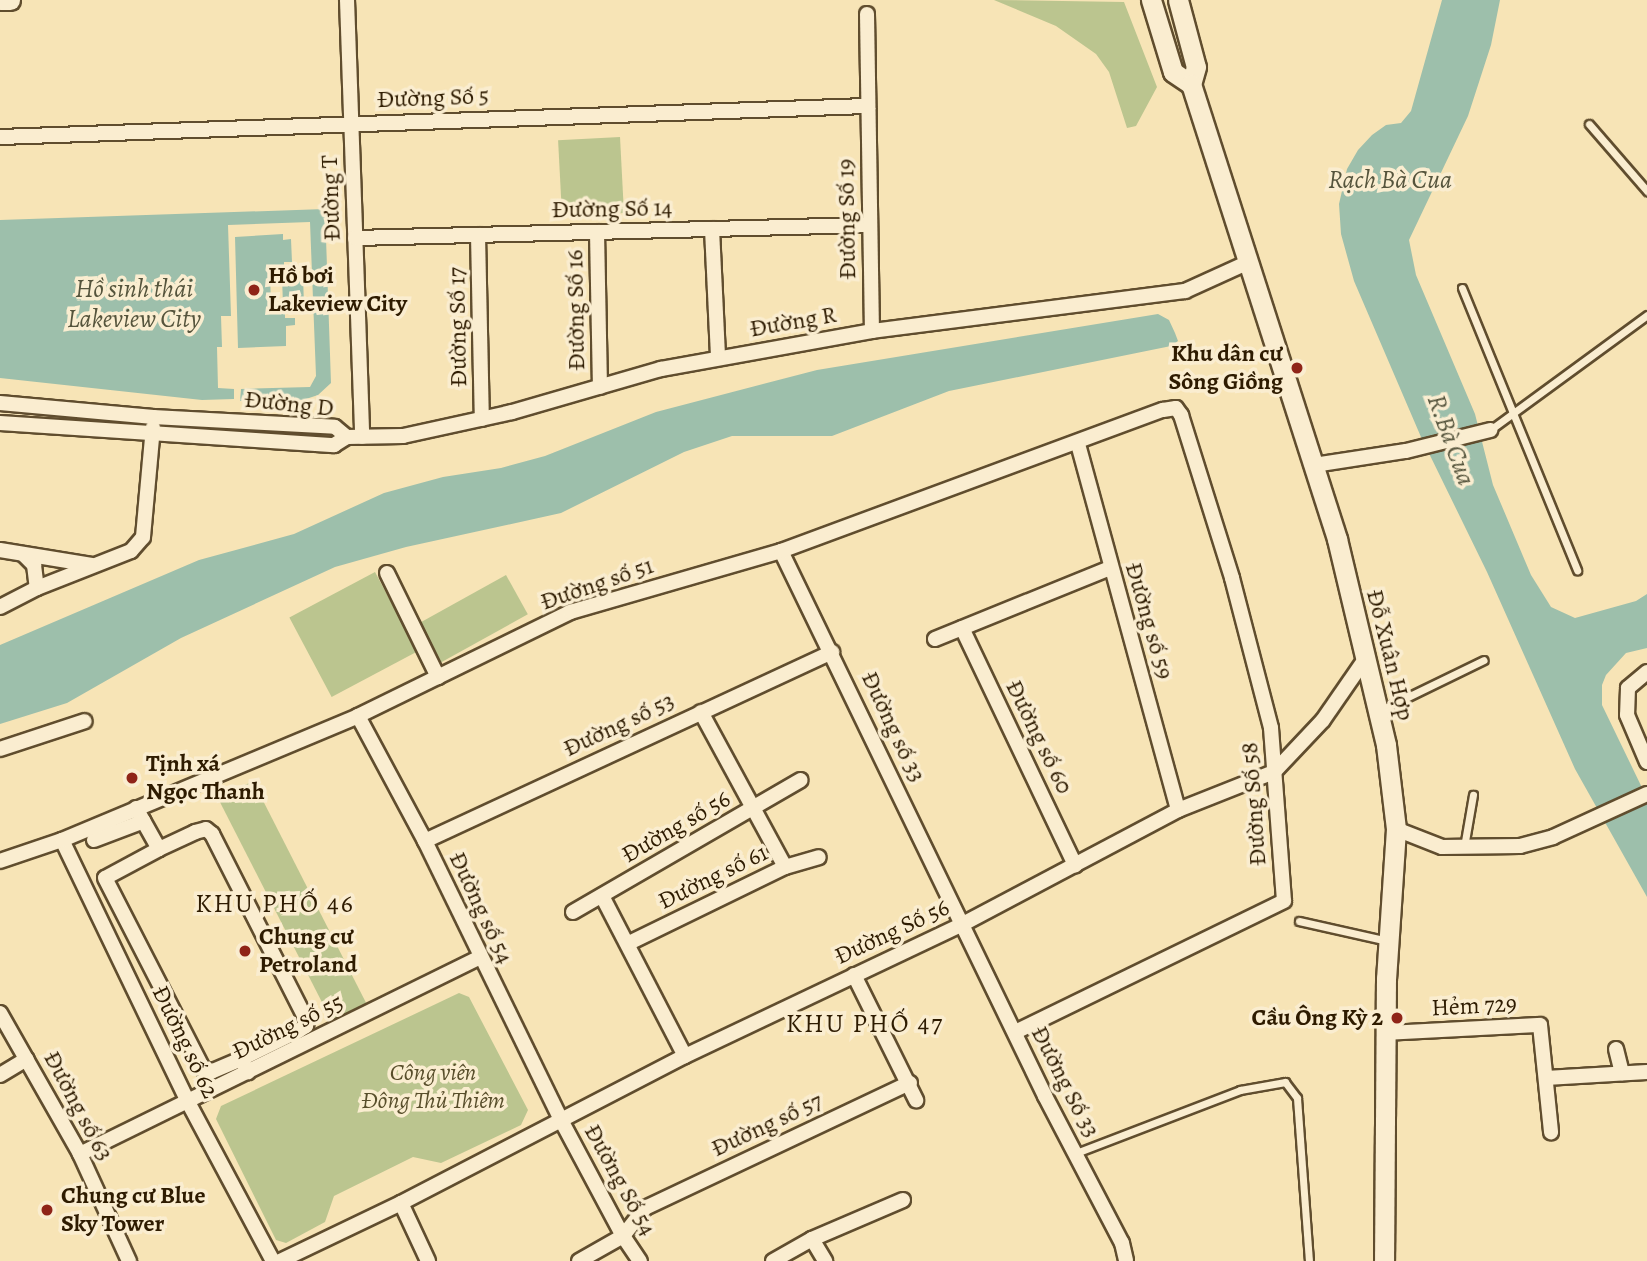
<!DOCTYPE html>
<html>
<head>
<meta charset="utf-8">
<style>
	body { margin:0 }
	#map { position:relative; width:1647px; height:1261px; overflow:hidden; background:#f7e4b6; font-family:Alegreya,serif }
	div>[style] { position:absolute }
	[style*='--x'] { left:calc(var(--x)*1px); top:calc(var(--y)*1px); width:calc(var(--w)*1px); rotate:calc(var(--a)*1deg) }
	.green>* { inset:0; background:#bbc58f; transform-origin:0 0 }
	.water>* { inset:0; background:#9dbfab; transform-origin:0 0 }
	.roads { filter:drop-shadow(2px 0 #604d2e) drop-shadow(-2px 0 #604d2e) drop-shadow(0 2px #604d2e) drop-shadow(0 -2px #604d2e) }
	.service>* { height:7px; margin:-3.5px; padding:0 3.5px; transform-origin:3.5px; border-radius:3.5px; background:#faedd0 }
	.minor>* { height:14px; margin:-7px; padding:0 7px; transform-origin:7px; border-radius:7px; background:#faedd0 }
	.secondary>* { height:19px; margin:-9.5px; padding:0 9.5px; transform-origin:9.5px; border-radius:9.5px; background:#faedd0 }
	.dots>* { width:19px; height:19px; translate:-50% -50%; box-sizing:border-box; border:4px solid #faedd0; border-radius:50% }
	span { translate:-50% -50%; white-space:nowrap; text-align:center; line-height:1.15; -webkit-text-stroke:7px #faedd0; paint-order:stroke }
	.street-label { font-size:24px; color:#2e1b00 }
	.poi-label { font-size:24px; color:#2e1b00; font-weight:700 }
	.left { translate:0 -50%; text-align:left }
	.right { translate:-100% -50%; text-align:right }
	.park-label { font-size:24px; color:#584e2b; font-style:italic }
	.water-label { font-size:26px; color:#55543c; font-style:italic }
	.neighbourhood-label { font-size:26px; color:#2e1b00; letter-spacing:2px }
</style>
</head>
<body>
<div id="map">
	<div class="green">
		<i style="clip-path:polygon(994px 0,1124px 2px,1157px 87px,1136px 126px,1127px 128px,1109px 72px,1096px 54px,1056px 26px)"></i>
		<i style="left:620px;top:137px;width:76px;height:62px;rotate:87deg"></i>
		<i style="left:375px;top:572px;width:90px;height:97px;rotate:62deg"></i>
		<i style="left:506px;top:575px;width:45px;height:101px;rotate:61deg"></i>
		<i style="left:253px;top:781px;width:254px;height:39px;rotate:63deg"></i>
		<i style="clip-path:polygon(459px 993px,469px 997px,528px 1110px,521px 1125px,441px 1163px,413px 1157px,334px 1196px,325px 1222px,286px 1243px,276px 1240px,216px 1119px,221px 1106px)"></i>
	</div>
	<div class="water">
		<i style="clip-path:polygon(1442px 0,1500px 0,1491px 45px,1468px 116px,1409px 240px,1416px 275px,1475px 414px,1493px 485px,1531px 575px,1551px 607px,1575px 618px,1636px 601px,1647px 594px,1647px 648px,1626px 653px,1606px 675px,1602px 685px,1602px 705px,1647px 798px,1647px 897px,1575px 769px,1487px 572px,1421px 437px,1354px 281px,1341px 234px,1339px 204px,1347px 169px,1358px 150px,1372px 135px,1386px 125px,1401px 123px,1411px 111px)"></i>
		<i style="clip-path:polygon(325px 209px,331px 383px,318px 395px,303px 400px,240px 401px,241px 389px,310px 387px,316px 376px,310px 222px,228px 225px,231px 316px,221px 316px,222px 347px,217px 347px,218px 388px,234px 389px,234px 399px,202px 400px,0 378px,0 220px)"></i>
		<i style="clip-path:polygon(283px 234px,283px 240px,291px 239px,292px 262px,284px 262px,284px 267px,270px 267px,271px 312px,285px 312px,285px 318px,295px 318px,295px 325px,286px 326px,286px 346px,238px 348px,235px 237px)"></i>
		<i style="left:303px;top:276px;width:25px;height:21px;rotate:88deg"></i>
		<i style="clip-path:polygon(1158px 314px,1169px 320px,1175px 333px,1178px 341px,1171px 346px,949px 391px,832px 436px,732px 436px,684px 452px,561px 513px,406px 547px,335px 567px,181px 638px,67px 703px,0 724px,0 645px,199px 560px,294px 534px,384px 493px,443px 477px,501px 468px,545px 456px,656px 412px,817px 370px)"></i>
	</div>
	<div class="roads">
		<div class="service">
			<i style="--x:1589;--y:124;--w:89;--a:49.1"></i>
			<i style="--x:1462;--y:288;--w:305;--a:67.8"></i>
			<i style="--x:1490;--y:430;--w:195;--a:-36.2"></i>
			<i style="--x:1381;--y:710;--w:114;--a:-25.9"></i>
			<i style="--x:1464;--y:847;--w:53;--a:-80.2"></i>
			<i style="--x:1299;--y:921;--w:91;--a:12.7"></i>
			<i style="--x:1076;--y:1153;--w:176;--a:-21"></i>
			<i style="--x:1240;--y:1090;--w:46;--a:-10.1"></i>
			<i style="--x:1285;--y:1082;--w:20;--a:53"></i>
			<i style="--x:1297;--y:1098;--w:163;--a:85.8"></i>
		</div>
		<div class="minor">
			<i style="--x:347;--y:0;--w:437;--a:88"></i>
			<i style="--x:867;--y:14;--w:317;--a:89.1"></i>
			<i style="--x:0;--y:137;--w:869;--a:-2.05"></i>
			<i style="--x:712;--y:229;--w:129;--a:87.3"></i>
			<i style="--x:597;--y:232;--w:155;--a:88.9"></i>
			<i style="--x:478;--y:235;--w:184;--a:88.8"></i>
			<i style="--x:355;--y:238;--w:515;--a:-1.45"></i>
			<i style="--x:0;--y:403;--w:154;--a:5.2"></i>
			<i style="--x:153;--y:417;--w:182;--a:3.1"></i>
			<i style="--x:335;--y:427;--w:16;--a:40"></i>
			<i style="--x:0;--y:423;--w:335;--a:3.8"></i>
			<i style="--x:334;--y:445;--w:15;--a:-32"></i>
			<i style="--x:347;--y:437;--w:56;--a:-1"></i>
			<i style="--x:403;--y:436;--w:112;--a:-12.4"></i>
			<i style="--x:512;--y:412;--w:155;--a:-16.1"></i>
			<i style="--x:661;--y:369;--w:214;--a:-10.2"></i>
			<i style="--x:872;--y:331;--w:316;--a:-7.3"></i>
			<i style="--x:1185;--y:291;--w:70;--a:-24.4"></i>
			<i style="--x:1078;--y:444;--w:379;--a:74.7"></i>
			<i style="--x:1314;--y:465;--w:93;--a:-8.7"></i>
			<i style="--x:1406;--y:451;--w:87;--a:-14"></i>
			<i style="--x:0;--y:550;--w:93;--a:9.3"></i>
			<i style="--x:781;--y:551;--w:606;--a:64.15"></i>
			<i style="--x:1045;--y:1096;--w:166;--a:62.4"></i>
			<i style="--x:1122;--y:1243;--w:18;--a:77"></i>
			<i style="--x:23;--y:554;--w:16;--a:45"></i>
			<i style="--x:34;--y:565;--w:23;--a:83"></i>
			<i style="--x:387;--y:573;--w:116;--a:63.9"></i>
			<i style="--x:0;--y:607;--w:42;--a:-27.2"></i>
			<i style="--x:37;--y:588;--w:101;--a:-21.5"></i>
			<i style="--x:131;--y:551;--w:18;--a:-49"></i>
			<i style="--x:143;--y:537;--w:110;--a:-84.8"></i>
			<i style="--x:962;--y:628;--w:263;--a:64.5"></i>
			<i style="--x:935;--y:639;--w:189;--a:-22.1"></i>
			<i style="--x:1647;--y:672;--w:25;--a:140"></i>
			<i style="--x:1628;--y:688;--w:27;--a:92"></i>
			<i style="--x:1627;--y:715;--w:51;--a:66.9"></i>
			<i style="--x:701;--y:712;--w:176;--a:61.5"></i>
			<i style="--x:358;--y:716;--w:142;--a:61.8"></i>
			<i style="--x:425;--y:841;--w:310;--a:64"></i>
			<i style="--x:561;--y:1120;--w:132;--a:61.9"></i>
			<i style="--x:623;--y:1236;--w:30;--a:56"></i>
			<i style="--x:0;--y:749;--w:89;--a:-18.2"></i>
			<i style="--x:136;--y:808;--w:47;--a:60.7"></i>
			<i style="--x:159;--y:849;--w:40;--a:-25"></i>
			<i style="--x:195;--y:832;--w:11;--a:-15"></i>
			<i style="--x:206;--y:829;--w:8;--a:40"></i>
			<i style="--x:212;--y:834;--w:210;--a:63.1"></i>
			<i style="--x:307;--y:1021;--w:5;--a:101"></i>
			<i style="--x:306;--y:1026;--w:9;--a:148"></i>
			<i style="--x:298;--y:1031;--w:64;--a:153.8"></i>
			<i style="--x:241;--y:1059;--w:15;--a:62"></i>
			<i style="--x:1396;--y:829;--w:49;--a:21.4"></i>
			<i style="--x:1442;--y:847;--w:78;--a:-0.7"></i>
			<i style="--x:1520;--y:846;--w:34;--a:-15"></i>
			<i style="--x:1553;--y:837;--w:103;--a:-24.6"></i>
			<i style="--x:62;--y:840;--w:291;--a:64.3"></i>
			<i style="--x:188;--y:1102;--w:180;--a:61.9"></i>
			<i style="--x:94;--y:840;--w:53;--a:-20.8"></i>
			<i style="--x:425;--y:841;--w:449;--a:-24.9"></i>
			<i style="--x:159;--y:849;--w:61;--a:151.8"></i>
			<i style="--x:105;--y:878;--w:215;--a:62.8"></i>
			<i style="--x:203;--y:1069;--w:10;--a:11"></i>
			<i style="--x:213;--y:1071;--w:30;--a:-23"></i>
			<i style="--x:0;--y:861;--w:65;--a:-18.7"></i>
			<i style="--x:62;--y:840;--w:321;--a:-22.7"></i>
			<i style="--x:358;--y:716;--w:236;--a:-26.1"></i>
			<i style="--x:570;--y:612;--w:220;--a:-16.1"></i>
			<i style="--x:781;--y:551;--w:407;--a:-20.3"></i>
			<i style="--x:1163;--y:410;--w:13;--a:-9"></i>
			<i style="--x:1176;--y:408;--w:9;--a:54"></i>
			<i style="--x:1181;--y:415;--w:171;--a:72.6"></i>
			<i style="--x:1232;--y:578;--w:155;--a:75.4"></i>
			<i style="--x:1271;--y:728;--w:173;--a:85.7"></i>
			<i style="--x:1284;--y:901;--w:299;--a:154"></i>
			<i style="--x:602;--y:896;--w:180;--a:62.6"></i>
			<i style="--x:573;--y:912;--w:263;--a:-30.1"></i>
			<i style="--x:629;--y:943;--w:174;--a:-26"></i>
			<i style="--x:785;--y:867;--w:35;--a:-16"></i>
			<i style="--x:854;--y:975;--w:140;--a:63.6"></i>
			<i style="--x:0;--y:1013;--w:162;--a:60.4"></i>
			<i style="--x:80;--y:1154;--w:118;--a:65.4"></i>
			<i style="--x:1386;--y:1033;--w:154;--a:-3"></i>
			<i style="--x:1540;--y:1025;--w:108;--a:84.1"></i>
			<i style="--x:1616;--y:1049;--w:25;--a:76"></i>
			<i style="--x:0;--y:1075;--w:31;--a:-31"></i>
			<i style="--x:1546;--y:1078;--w:101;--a:-3.4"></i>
			<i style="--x:80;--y:1154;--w:445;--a:-26.2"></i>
			<i style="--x:401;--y:1203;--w:64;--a:65"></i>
			<i style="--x:812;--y:1239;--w:26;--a:59"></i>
			<i style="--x:280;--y:1261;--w:134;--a:-25.6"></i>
			<i style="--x:401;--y:1203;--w:320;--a:-27.4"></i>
			<i style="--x:685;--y:1056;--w:306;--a:-25.4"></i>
			<i style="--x:961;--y:925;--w:246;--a:-27.9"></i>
			<i style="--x:1178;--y:810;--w:103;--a:-21.6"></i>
			<i style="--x:1274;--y:772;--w:71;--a:-46.7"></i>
			<i style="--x:1323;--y:720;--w:75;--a:-55.3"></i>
			<i style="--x:579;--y:1261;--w:51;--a:-29.6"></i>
			<i style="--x:623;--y:1236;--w:36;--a:-52"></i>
			<i style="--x:645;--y:1208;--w:293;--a:-25.3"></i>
			<i style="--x:773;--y:1261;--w:45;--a:-29.4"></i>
			<i style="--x:812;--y:1239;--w:99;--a:-23.2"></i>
		</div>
		<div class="secondary">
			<i style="--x:0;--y:0;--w:10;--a:0"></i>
			<i style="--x:1151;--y:0;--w:75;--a:73"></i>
			<i style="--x:1173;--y:72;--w:22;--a:34"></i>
			<i style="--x:1178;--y:0;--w:69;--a:75"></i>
			<i style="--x:1196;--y:67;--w:18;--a:106"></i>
			<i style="--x:1191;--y:84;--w:478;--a:72.2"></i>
			<i style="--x:1337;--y:539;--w:212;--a:76.6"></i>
			<i style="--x:1386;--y:745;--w:85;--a:83.2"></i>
			<i style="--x:1396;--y:829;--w:149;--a:93.8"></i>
			<i style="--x:1386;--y:978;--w:283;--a:90.4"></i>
		</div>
	</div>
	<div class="dots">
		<i style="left:254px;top:290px;background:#8f2418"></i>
		<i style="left:1297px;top:368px;background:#8f2418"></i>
		<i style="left:132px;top:778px;background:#8f2418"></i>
		<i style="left:245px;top:951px;background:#8f2418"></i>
		<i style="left:1397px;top:1018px;background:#8f2418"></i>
		<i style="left:47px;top:1210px;background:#8f2418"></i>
	</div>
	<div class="street-label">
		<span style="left:433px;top:98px;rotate:-2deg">Đường Số 5</span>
		<span style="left:331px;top:198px;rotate:-92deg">Đường T</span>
		<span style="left:612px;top:209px;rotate:-1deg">Đường Số 14</span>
		<span style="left:847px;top:219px;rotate:-91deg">Đường Số 19</span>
		<span style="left:576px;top:310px;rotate:-91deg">Đường Số 16</span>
		<span style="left:793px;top:322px;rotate:-10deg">Đường R</span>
		<span style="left:458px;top:327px;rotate:-91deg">Đường Số 17</span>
		<span style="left:289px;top:404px;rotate:6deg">Đường D</span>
		<span style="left:597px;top:584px;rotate:-19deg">Đường số 51</span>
		<span style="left:1149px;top:621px;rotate:74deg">Đường số 59</span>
		<span style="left:1390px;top:655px;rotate:76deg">Đỗ Xuân Hợp</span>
		<span style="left:619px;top:725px;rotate:-25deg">Đường số 53</span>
		<span style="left:893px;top:727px;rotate:65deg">Đường số 33</span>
		<span style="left:1039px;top:737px;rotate:64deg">Đường số 60</span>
		<span style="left:1254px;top:804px;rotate:-94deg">Đường Số 58</span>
		<span style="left:676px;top:827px;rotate:-30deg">Đường số 56</span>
		<span style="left:713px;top:877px;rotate:-26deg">Đường số 61</span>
		<span style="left:481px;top:908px;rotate:65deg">Đường số 54</span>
		<span style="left:892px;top:932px;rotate:-25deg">Đường Số 56</span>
		<span style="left:1474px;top:1006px;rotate:-3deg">Hẻm 729</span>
		<span style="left:288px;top:1027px;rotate:-26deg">Đường số 55</span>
		<span style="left:185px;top:1042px;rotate:64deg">Đường số 62</span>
		<span style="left:1065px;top:1082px;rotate:63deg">Đường Số 33</span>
		<span style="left:78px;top:1106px;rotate:62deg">Đường số 63</span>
		<span style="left:767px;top:1125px;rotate:-25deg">Đường số 57</span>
		<span style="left:620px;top:1180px;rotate:61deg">Đường Số 54</span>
	</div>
	<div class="poi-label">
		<span class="left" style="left:268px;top:290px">Hồ bơi<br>Lakeview City</span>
		<span class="right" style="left:1283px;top:368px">Khu dân cư<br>Sông Giồng</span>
		<span class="left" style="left:146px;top:778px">Tịnh xá<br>Ngọc Thanh</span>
		<span class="left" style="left:259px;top:951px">Chung cư<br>Petroland</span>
		<span class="right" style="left:1383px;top:1018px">Cầu Ông Kỳ 2</span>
		<span class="left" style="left:61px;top:1210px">Chung cư Blue<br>Sky Tower</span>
	</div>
	<div class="park-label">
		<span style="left:433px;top:1087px">Công viên<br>Đông Thủ Thiêm</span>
	</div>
	<div class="water-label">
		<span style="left:1390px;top:180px">Rạch Bà Cua</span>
		<span style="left:134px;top:304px">Hồ sinh thái<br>Lakeview City</span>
		<span style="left:1451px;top:440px;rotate:70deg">R.Bà Cua</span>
	</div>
	<div class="neighbourhood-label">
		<span style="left:275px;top:904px">KHU PHỐ 46</span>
		<span style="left:865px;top:1024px">KHU PHỐ 47</span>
	</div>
</div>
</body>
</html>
